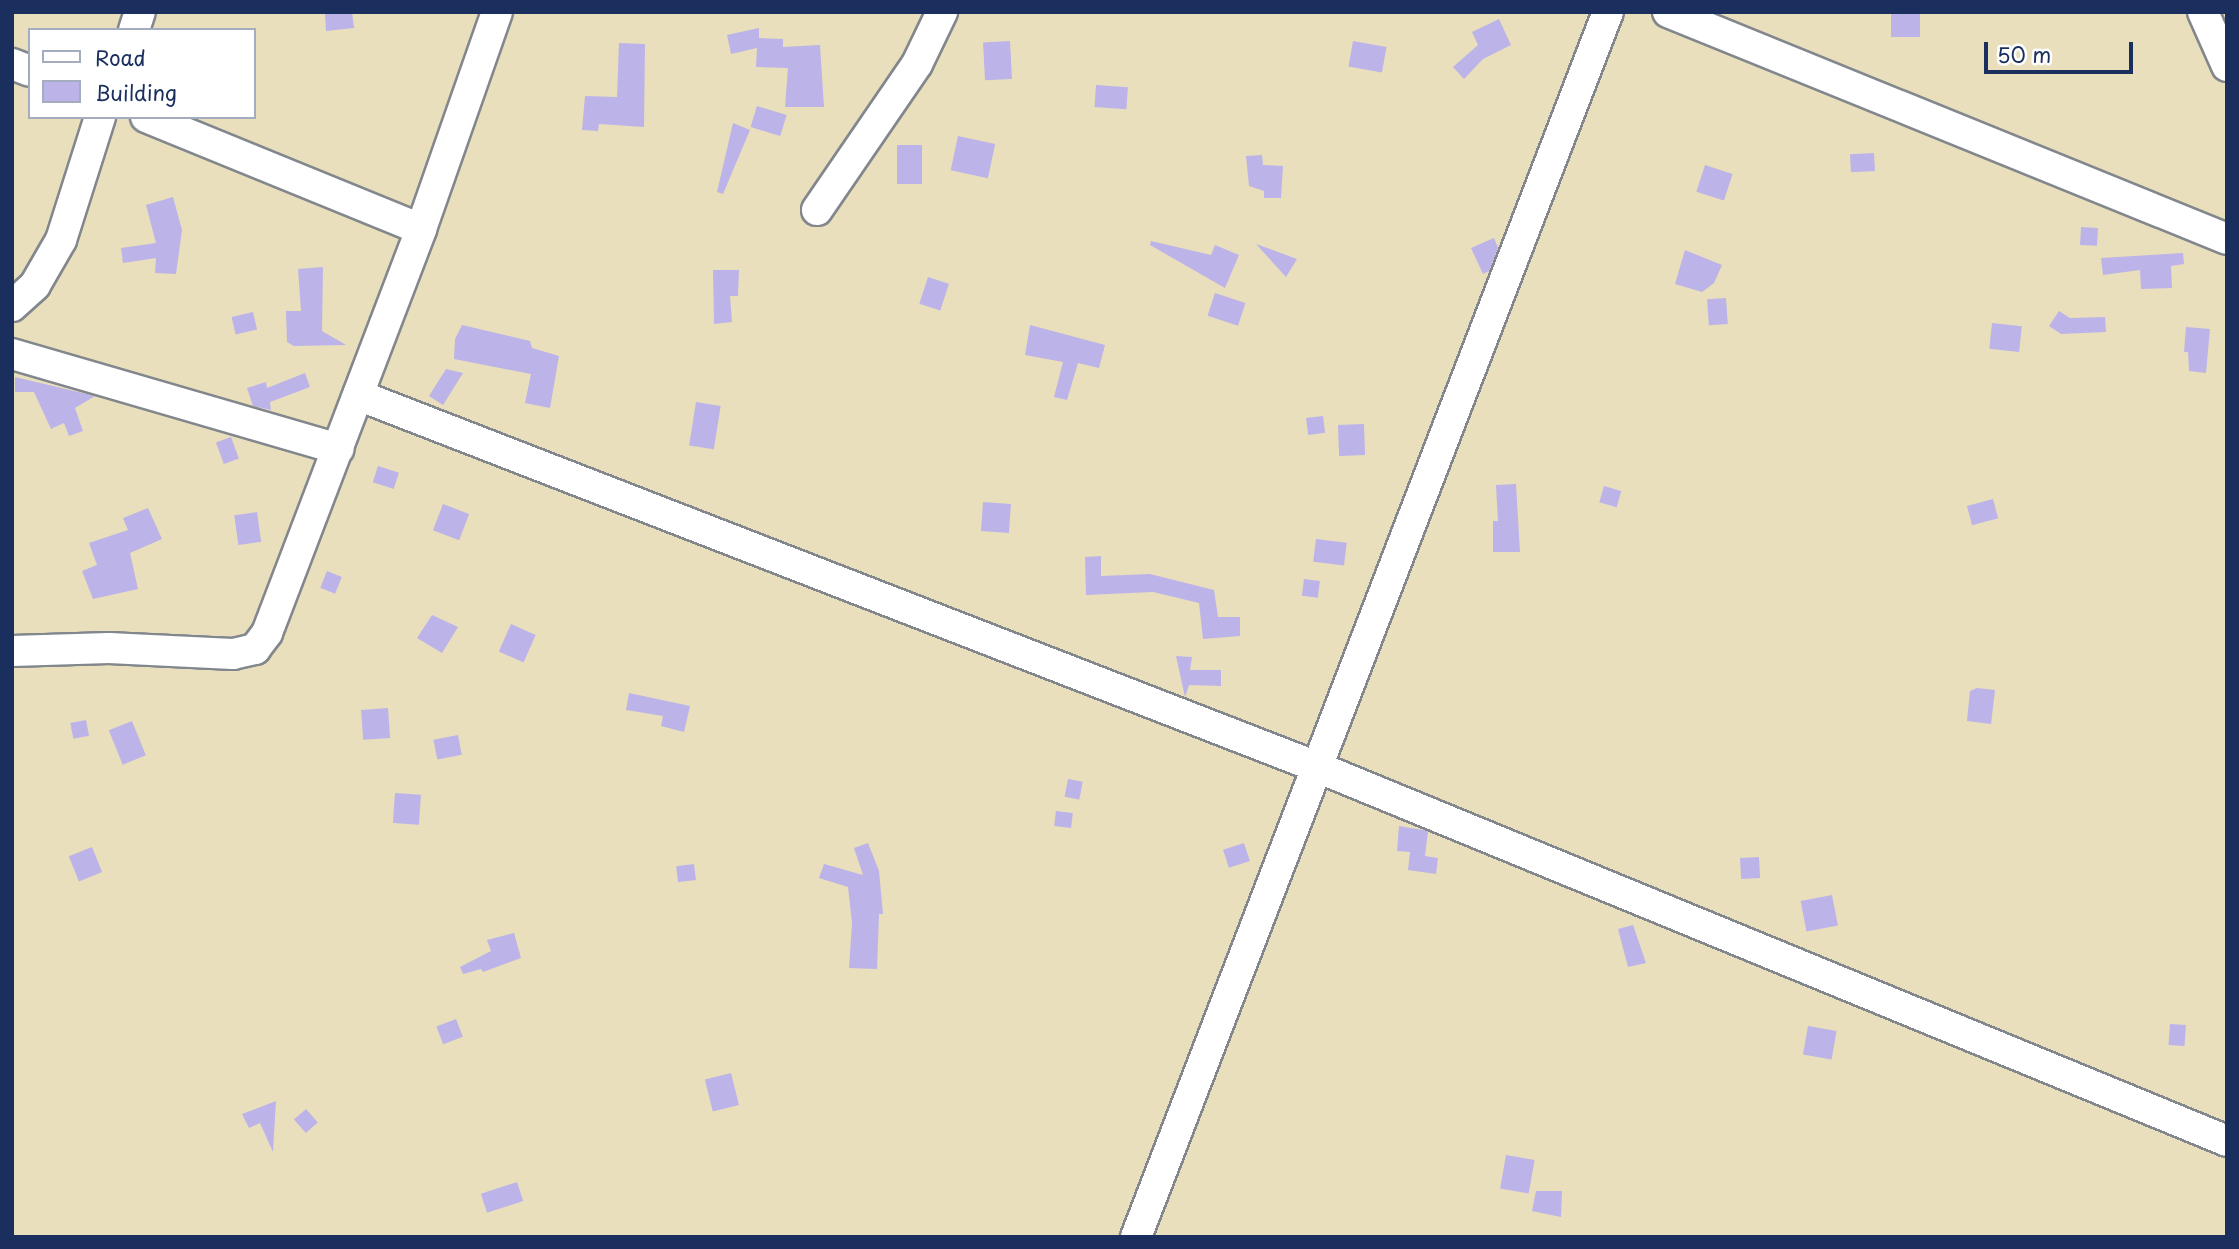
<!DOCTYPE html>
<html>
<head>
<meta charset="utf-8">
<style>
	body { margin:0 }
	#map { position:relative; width:2239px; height:1249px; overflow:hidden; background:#e9dfbc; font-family:"Playpen Sans",sans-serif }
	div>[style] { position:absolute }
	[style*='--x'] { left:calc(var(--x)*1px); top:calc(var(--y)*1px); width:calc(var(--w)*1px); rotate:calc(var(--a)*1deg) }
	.building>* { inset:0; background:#bcb3e9; transform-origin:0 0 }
	.roads { filter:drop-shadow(2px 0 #82878d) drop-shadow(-2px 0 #82878d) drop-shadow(0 2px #82878d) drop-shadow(0 -2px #82878d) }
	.minor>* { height:30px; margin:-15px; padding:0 15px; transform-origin:15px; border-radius:15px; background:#fff }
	span { translate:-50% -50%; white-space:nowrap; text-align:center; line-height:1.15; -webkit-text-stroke:7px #fff; paint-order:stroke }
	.frame { position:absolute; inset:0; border:14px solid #1b2f5e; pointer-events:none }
	.legend { position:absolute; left:28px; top:28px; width:228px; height:91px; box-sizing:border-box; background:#fff; border:2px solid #a4acbf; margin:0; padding:9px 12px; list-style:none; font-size:21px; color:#1b2f5e }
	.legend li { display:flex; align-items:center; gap:14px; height:35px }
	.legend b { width:35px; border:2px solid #a4acbf }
	.scale { position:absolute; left:1984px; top:42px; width:149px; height:32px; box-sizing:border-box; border:4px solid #1b2f5e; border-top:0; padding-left:9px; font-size:21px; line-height:24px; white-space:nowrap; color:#1b2f5e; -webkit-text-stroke:5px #fff; paint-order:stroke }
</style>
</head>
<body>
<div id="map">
	<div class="building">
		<i style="clip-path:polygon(325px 12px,352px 12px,354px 28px,326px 31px)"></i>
		<i style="left:1891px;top:12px;width:29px;height:25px"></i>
		<i style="clip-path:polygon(1499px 19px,1511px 45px,1483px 59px,1464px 79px,1453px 67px,1478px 45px,1472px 32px)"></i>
		<i style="clip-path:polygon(759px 28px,759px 38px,783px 39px,783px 47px,820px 45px,824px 107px,785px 107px,788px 68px,756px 67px,757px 48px,731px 54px,727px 35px)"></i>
		<i style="left:1010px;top:41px;width:38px;height:27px;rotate:87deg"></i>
		<i style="left:1353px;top:41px;width:34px;height:26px;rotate:10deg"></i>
		<i style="clip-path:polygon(619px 43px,645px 44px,644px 127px,599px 124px,598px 131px,582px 130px,585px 96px,617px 97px)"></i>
		<i style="left:1096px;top:85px;width:32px;height:22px;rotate:4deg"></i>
		<i style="left:757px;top:106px;width:31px;height:22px;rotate:17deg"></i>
		<i style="clip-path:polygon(733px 123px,750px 130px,723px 194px,717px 192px)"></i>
		<i style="left:958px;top:136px;width:38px;height:35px;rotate:12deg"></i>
		<i style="left:897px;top:145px;width:25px;height:39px"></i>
		<i style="left:1874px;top:153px;width:18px;height:24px;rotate:87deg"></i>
		<i style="clip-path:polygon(1262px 155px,1263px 165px,1283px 166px,1281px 198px,1264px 198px,1264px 191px,1249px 186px,1246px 156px)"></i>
		<i style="left:1705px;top:165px;width:29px;height:28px;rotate:18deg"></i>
		<i style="clip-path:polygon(173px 197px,182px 230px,176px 274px,155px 273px,156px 258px,123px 263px,121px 248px,156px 243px,146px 205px)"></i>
		<i style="left:2081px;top:227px;width:17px;height:18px;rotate:3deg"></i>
		<i style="clip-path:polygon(1494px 238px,1498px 248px,1489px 271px,1483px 274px,1471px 248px)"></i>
		<i style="clip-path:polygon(1151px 241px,1211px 255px,1215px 245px,1239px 255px,1225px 288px,1150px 245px)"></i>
		<i style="clip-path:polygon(1256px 244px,1297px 259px,1286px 277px)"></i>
		<i style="clip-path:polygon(1685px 250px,1722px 265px,1714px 283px,1702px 292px,1675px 284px)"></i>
		<i style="clip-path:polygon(2183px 253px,2184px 264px,2171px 266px,2172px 288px,2141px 289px,2140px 270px,2103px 275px,2101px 258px)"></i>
		<i style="clip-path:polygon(323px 267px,322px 331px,346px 345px,294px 346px,287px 342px,286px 311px,301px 311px,298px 269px)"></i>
		<i style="clip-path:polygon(713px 270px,739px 270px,738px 296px,730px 296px,732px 322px,714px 324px)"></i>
		<i style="left:928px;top:277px;width:22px;height:28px;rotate:18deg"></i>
		<i style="left:1215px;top:293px;width:32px;height:24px;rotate:18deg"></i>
		<i style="left:1726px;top:298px;width:26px;height:19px;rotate:86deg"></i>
		<i style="clip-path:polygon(2059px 311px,2070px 318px,2105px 317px,2106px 332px,2061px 334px,2049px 326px)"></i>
		<i style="left:253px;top:312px;width:18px;height:22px;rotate:77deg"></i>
		<i style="left:1992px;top:323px;width:30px;height:26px;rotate:6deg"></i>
		<i style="clip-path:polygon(462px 325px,530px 341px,532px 348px,559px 356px,550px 408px,525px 403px,531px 374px,454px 359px,455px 339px)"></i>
		<i style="clip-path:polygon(1030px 325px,1105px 345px,1099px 368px,1078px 363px,1067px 400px,1054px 397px,1063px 362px,1025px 355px)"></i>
		<i style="clip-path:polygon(2186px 327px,2210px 329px,2206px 373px,2189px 371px,2188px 352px,2184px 352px)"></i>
		<i style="clip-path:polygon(446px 369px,463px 373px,443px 405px,429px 396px)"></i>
		<i style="clip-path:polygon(305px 373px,310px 387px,270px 402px,271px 410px,253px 406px,247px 388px,266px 382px,267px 388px)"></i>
		<i style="clip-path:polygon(15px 377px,95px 396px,75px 408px,83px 431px,69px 436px,64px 423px,51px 429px,34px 392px,15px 392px)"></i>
		<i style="left:696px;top:402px;width:25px;height:44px;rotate:9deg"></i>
		<i style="left:1323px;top:416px;width:17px;height:17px;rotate:83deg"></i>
		<i style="left:1364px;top:424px;width:31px;height:26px;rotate:88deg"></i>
		<i style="left:231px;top:437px;width:23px;height:16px;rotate:70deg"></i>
		<i style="left:378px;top:466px;width:22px;height:17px;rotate:18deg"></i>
		<i style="clip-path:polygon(1516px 484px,1520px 552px,1493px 552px,1493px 521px,1498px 521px,1496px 485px)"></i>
		<i style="left:1604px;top:486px;width:18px;height:17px;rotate:16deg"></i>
		<i style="left:1993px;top:499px;width:20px;height:27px;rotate:75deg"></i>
		<i style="left:983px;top:502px;width:28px;height:29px;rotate:4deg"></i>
		<i style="left:443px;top:504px;width:28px;height:28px;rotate:21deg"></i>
		<i style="clip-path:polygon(148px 508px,162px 539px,130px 553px,138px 589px,93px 599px,82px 571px,97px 565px,89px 543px,128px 530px,123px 518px)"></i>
		<i style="left:257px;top:512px;width:30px;height:23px;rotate:82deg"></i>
		<i style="left:1316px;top:539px;width:31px;height:23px;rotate:7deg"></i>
		<i style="clip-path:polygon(1101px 556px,1101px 576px,1150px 574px,1214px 590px,1218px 617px,1240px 617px,1240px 636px,1203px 639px,1199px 603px,1153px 592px,1086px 595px,1085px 557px)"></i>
		<i style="left:327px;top:571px;width:16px;height:18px;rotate:22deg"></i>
		<i style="left:1304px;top:579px;width:16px;height:17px;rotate:7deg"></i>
		<i style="clip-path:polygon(432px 615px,458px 627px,442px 653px,417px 638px)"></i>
		<i style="left:511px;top:624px;width:27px;height:30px;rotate:24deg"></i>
		<i style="clip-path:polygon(1176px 656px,1192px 657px,1190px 670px,1221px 670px,1221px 686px,1189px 685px,1185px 697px)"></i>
		<i style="clip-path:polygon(1977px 688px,1995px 690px,1991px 724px,1967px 721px,1970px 691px)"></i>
		<i style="clip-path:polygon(629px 693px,690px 706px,684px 732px,661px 726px,663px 716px,626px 710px)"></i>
		<i style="left:388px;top:708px;width:30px;height:27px;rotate:86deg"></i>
		<i style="left:86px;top:720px;width:16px;height:16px;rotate:79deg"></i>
		<i style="left:132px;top:721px;width:37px;height:25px;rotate:68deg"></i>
		<i style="left:458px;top:735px;width:20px;height:25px;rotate:79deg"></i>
		<i style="left:1068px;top:779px;width:15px;height:18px;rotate:11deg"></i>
		<i style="left:395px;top:793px;width:26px;height:30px;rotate:4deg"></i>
		<i style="left:1056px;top:811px;width:17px;height:15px;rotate:7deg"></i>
		<i style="clip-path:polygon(1399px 826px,1428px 831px,1425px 856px,1438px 858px,1436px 874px,1408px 870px,1410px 852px,1397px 851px)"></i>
		<i style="clip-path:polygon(868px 843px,879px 871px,883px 914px,879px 914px,877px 969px,849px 968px,852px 923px,848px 887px,819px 878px,824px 864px,863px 875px,854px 848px)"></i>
		<i style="left:1244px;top:843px;width:19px;height:22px;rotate:72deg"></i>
		<i style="left:92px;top:847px;width:27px;height:25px;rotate:68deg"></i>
		<i style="left:1759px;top:857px;width:21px;height:19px;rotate:87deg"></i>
		<i style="left:694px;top:864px;width:16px;height:18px;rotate:83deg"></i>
		<i style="left:1832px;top:895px;width:31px;height:32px;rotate:79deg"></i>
		<i style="clip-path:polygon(1633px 925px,1646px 963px,1628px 967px,1618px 929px)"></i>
		<i style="clip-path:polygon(514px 933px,521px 958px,483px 972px,481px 969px,463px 974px,460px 967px,491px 951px,487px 940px)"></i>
		<i style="left:456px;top:1019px;width:19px;height:21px;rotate:69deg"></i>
		<i style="left:2170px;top:1024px;width:16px;height:21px;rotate:4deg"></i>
		<i style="left:1808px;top:1026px;width:29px;height:29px;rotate:10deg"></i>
		<i style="left:731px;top:1073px;width:33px;height:27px;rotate:76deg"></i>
		<i style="clip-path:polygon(276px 1101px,273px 1152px,260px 1123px,249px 1128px,242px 1114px)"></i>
		<i style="left:306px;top:1109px;width:18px;height:16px;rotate:49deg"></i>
		<i style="left:1506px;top:1155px;width:29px;height:34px;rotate:10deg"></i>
		<i style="left:517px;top:1182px;width:20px;height:38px;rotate:72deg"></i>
		<i style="clip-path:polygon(1536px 1191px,1562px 1191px,1561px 1217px,1532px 1211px)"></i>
	</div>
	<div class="roads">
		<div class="minor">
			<i style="--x:1668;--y:12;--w:603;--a:22.1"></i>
			<i style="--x:2203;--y:12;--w:59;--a:66"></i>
			<i style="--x:134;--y:30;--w:19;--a:-72"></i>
			<i style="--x:12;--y:64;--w:19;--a:21"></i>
			<i style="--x:146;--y:117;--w:297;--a:22.2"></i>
			<i style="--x:817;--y:210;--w:177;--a:-55.6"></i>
			<i style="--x:917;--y:64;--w:58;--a:-64.3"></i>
			<i style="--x:12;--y:306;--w:31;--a:-42"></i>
			<i style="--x:35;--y:285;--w:52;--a:-60"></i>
			<i style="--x:61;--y:240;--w:129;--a:-72.4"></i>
			<i style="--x:12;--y:354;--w:340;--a:16.2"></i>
			<i style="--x:358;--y:395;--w:1029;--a:21.2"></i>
			<i style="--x:1317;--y:767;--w:984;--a:22.34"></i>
			<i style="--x:12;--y:651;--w:97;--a:-1.8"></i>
			<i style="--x:109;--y:648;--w:124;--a:2.8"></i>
			<i style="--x:233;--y:654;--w:23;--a:-13"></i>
			<i style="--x:255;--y:649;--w:20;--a:-53"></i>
			<i style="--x:267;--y:633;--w:432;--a:-69.1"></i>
			<i style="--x:421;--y:229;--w:230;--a:-70.7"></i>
			<i style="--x:1136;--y:1237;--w:1313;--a:-68.93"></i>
		</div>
	</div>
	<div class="frame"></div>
	<ul class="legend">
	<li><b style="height:9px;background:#fff"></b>Road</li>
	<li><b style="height:19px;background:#bcb3e9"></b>Building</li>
	</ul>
	<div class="scale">50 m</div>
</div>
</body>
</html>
